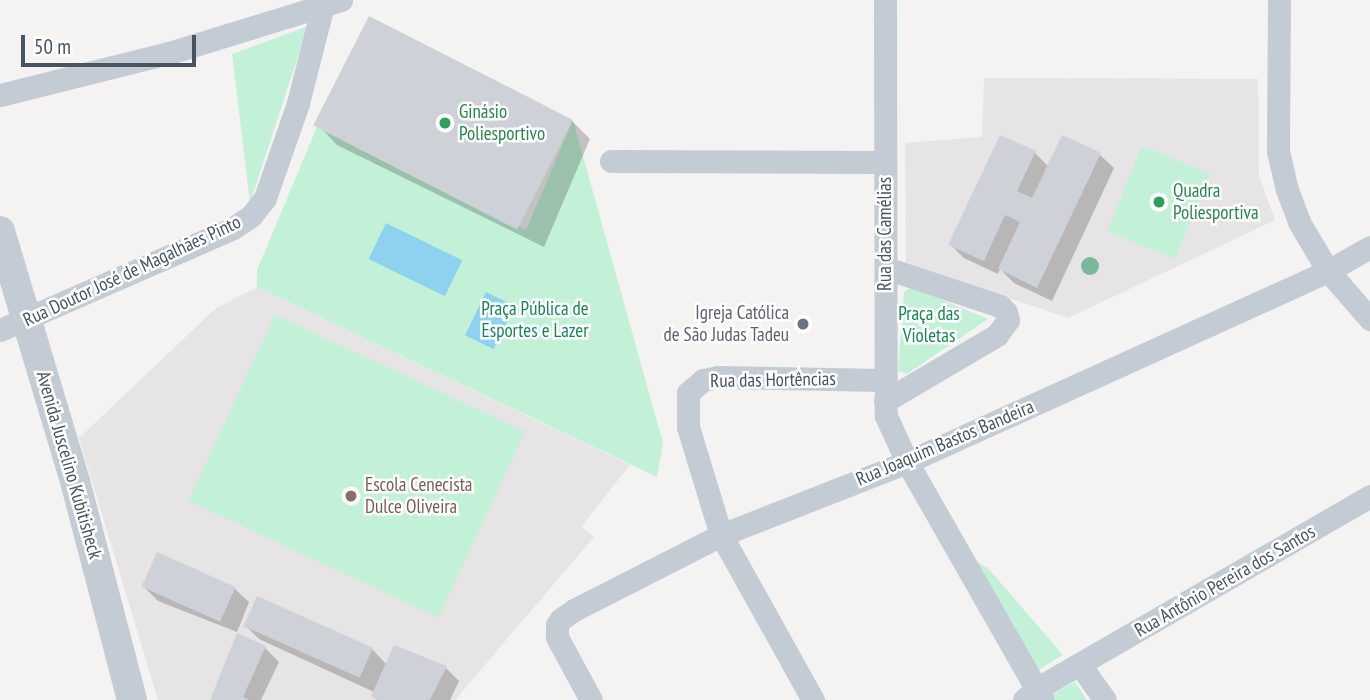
<!DOCTYPE html>
<html>
<head>
<meta charset="utf-8">
<style>
	body { margin:0 }
	#map { position:relative; width:1370px; height:700px; overflow:hidden; background:#f5f3f2; font-family:"PT Sans Narrow",sans-serif }
	div>[style] { position:absolute }
	[style*='--x'] { left:calc(var(--x)*1px); top:calc(var(--y)*1px); width:calc(var(--w)*1px); rotate:calc(var(--a)*1deg) }
	.education>* { inset:0; background:#e6e4e4 }
	.green>* { inset:0; background:#c2f1d8; transform-origin:0 0 }
	.water>* { inset:0; background:#8ed2ef; transform-origin:0 0 }
	.shadow>* { inset:0; background:#0003 }
	.building>* { inset:0; background:#ced1d8; transform-origin:0 0 }
	.minor>* { height:23px; margin:-11.5px; padding:0 11.5px; transform-origin:11.5px; border-radius:11.5px; background:#c3cbd4 }
	.tertiary>* { height:30px; margin:-15px; padding:0 15px; transform-origin:15px; border-radius:15px; background:#c3cbd4 }
	.trees>* { width:18px; height:18px; margin:-9px; border-radius:50%; background:#7ab79d }
	.dots>* { width:19px; height:19px; translate:-50% -50%; box-sizing:border-box; border:4px solid #fff; border-radius:50% }
	span { translate:-50% -50%; white-space:nowrap; text-align:center; line-height:1.15; -webkit-text-stroke:5px #fff; paint-order:stroke }
	.leisure-label { font-size:19px; color:#27864d }
	.left { translate:0 -50%; text-align:left }
	.street-label { font-size:19px; color:#495461 }
	.park-label { font-size:19px; color:#168658 }
	.worship-label { font-size:19px; color:#5b616d }
	.right { translate:-100% -50%; text-align:right }
	.education-label { font-size:19px; color:#785e54 }
	.scale { position:absolute; left:21px; top:35px; width:175px; height:32px; box-sizing:border-box; border:4px solid #495461; border-top:0; padding-left:9px; font-size:21px; line-height:24px; white-space:nowrap; color:#495461; -webkit-text-stroke:5px #fff; paint-order:stroke }
</style>
</head>
<body>
<div id="map">
	<div class="education">
		<i style="clip-path:polygon(984px 78px,1258px 79px,1259px 176px,1275px 220px,1068px 318px,906px 263px,905px 143px,982px 137px)"></i>
		<i style="clip-path:polygon(257px 287px,630px 465px,581px 527px,594px 537px,455px 700px,158px 700px,79px 438px,215px 309px)"></i>
	</div>
	<div class="green">
		<i style="clip-path:polygon(308px 26px,250px 203px,232px 54px)"></i>
		<i style="clip-path:polygon(573px 120px,663px 443px,657px 477px,257px 287px,257px 270px,317px 127px,526px 230px)"></i>
		<i style="left:1142px;top:146px;width:73px;height:92px;rotate:22deg"></i>
		<i style="clip-path:polygon(912px 287px,988px 319px,907px 374px,898px 371px,904px 292px)"></i>
		<i style="left:275px;top:315px;width:276px;height:205px;rotate:25deg"></i>
		<i style="clip-path:polygon(973px 560px,988px 568px,1063px 655px,1033px 673px)"></i>
		<i style="clip-path:polygon(1075px 682px,1087px 700px,1054px 700px,1050px 695px)"></i>
	</div>
	<div class="water">
		<i style="left:386px;top:223px;width:85px;height:40px;rotate:26deg"></i>
		<i style="left:486px;top:292px;width:32px;height:48px;rotate:26deg"></i>
	</div>
	<div class="shadow">
		<i style="clip-path:polygon(572px 121px,590px 139px,544px 247px,337px 145px,320px 127px)"></i>
		<i style="clip-path:polygon(1035px 153px,1048px 166px,1100px 155px,1114px 168px,1052px 301px,1014px 283px,1000px 269px,998px 274px,964px 258px,950px 244px)"></i>
		<i style="clip-path:polygon(158px 554px,235px 589px,249px 602px,237px 632px,158px 601px,144px 587px)"></i>
		<i style="clip-path:polygon(246px 626px,372px 649px,387px 665px,446px 668px,459px 681px,450px 700px,377px 700px,373px 696px,374px 692px,259px 639px)"></i>
		<i style="clip-path:polygon(238px 635px,265px 648px,279px 662px,261px 700px,212px 700px)"></i>
	</div>
	<div class="building">
		<i style="left:369px;top:16px;width:229px;height:123px;rotate:27deg"></i>
		<i style="clip-path:polygon(1000px 135px,1036px 151px,1017px 191px,1032px 198px,1062px 135px,1101px 153px,1037px 288px,998px 269px,1020px 222px,1005px 215px,984px 261px,948px 245px)"></i>
		<i style="left:157px;top:552px;width:86px;height:38px;rotate:24deg"></i>
		<i style="left:257px;top:596px;width:127px;height:33px;rotate:24deg"></i>
		<i style="clip-path:polygon(237px 633px,266px 646px,243px 697px,249px 700px,210px 700px)"></i>
		<i style="clip-path:polygon(394px 645px,447px 666px,430px 700px,378px 700px,371px 696px)"></i>
	</div>
	<div class="minor">
		<i style="--x:885;--y:0;--w:416;--a:89.9"></i>
		<i style="--x:886;--y:416;--w:51;--a:65.5"></i>
		<i style="--x:907;--y:462;--w:274;--a:60.3"></i>
		<i style="--x:1279;--y:0;--w:151;--a:90.4"></i>
		<i style="--x:1278;--y:151;--w:40;--a:77"></i>
		<i style="--x:1287;--y:190;--w:34;--a:69"></i>
		<i style="--x:1299;--y:222;--w:57;--a:59.4"></i>
		<i style="--x:1328;--y:271;--w:64;--a:48.8"></i>
		<i style="--x:0;--y:95;--w:174;--a:-14"></i>
		<i style="--x:169;--y:53;--w:180;--a:-17.1"></i>
		<i style="--x:611;--y:161;--w:274;--a:0.2"></i>
		<i style="--x:0;--y:330;--w:254;--a:-23.6"></i>
		<i style="--x:233;--y:228;--w:22;--a:-34"></i>
		<i style="--x:251;--y:216;--w:23;--a:-52"></i>
		<i style="--x:265;--y:198;--w:101;--a:-70.8"></i>
		<i style="--x:298;--y:103;--w:101;--a:-75.7"></i>
		<i style="--x:323;--y:5;--w:5;--a:-101"></i>
		<i style="--x:885;--y:401;--w:130;--a:-30.5"></i>
		<i style="--x:997;--y:335;--w:19;--a:-54"></i>
		<i style="--x:1008;--y:320;--w:8;--a:-104"></i>
		<i style="--x:1006;--y:312;--w:8;--a:-135"></i>
		<i style="--x:1000;--y:306;--w:120;--a:-161.6"></i>
		<i style="--x:1080;--y:665;--w:43;--a:54.5"></i>
		<i style="--x:591;--y:700;--w:72;--a:-118.4"></i>
		<i style="--x:557;--y:637;--w:12;--a:-90"></i>
		<i style="--x:557;--y:625;--w:7;--a:-56"></i>
		<i style="--x:561;--y:619;--w:16;--a:-35"></i>
		<i style="--x:574;--y:610;--w:165;--a:-27"></i>
		<i style="--x:721;--y:535;--w:200;--a:-21.4"></i>
		<i style="--x:907;--y:462;--w:462;--a:-24.4"></i>
		<i style="--x:1328;--y:271;--w:48;--a:-29.7"></i>
		<i style="--x:813;--y:700;--w:189;--a:-119.1"></i>
		<i style="--x:721;--y:535;--w:113;--a:-107"></i>
		<i style="--x:688;--y:427;--w:34;--a:-90"></i>
		<i style="--x:688;--y:393;--w:20;--a:-41"></i>
		<i style="--x:703;--y:380;--w:15;--a:-11"></i>
		<i style="--x:718;--y:377;--w:166;--a:1"></i>
		<i style="--x:1024;--y:700;--w:16;--a:-43"></i>
		<i style="--x:1036;--y:689;--w:386;--a:-30"></i>
	</div>
	<div class="tertiary">
		<i style="--x:0;--y:231;--w:261;--a:73.3"></i>
		<i style="--x:75;--y:481;--w:226;--a:75.4"></i>
	</div>
	<div class="trees">
		<i style="left:1090px;top:266px"></i>
	</div>
	<div class="dots">
		<i style="left:445px;top:123px;background:#2e9e5b"></i>
		<i style="left:1159px;top:202px;background:#2e9e5b"></i>
		<i style="left:803px;top:324px;background:#6b7280"></i>
		<i style="left:351px;top:496px;background:#8d6e63"></i>
	</div>
	<div class="leisure-label">
		<span class="left" style="left:459px;top:123px">Ginásio<br>Poliesportivo</span>
		<span class="left" style="left:1173px;top:202px">Quadra<br>Poliesportiva</span>
	</div>
	<div class="street-label">
		<span style="left:885px;top:234px;rotate:-90deg">Rua das Camélias</span>
		<span style="left:132px;top:271px;rotate:-25deg">Rua Doutor José de Magalhães Pinto</span>
		<span style="left:773px;top:380px;rotate:-1deg">Rua das Hortências</span>
		<span style="left:945px;top:443px;rotate:-23deg">Rua Joaquim Bastos Bandeira</span>
		<span style="left:69px;top:465px;rotate:74deg">Avenida Juscelino Kubitisheck</span>
		<span style="left:1225px;top:581px;rotate:-30deg">Rua Antônio Pereira dos Santos</span>
	</div>
	<div class="park-label">
		<span style="left:535px;top:320px">Praça Pública de<br>Esportes e Lazer</span>
		<span style="left:929px;top:325px">Praça das<br>Violetas</span>
	</div>
	<div class="worship-label">
		<span class="right" style="left:789px;top:324px">Igreja Católica<br>de São Judas Tadeu</span>
	</div>
	<div class="education-label">
		<span class="left" style="left:365px;top:496px">Escola Cenecista<br>Dulce Oliveira</span>
	</div>
	<div class="scale">50 m</div>
</div>
</body>
</html>
